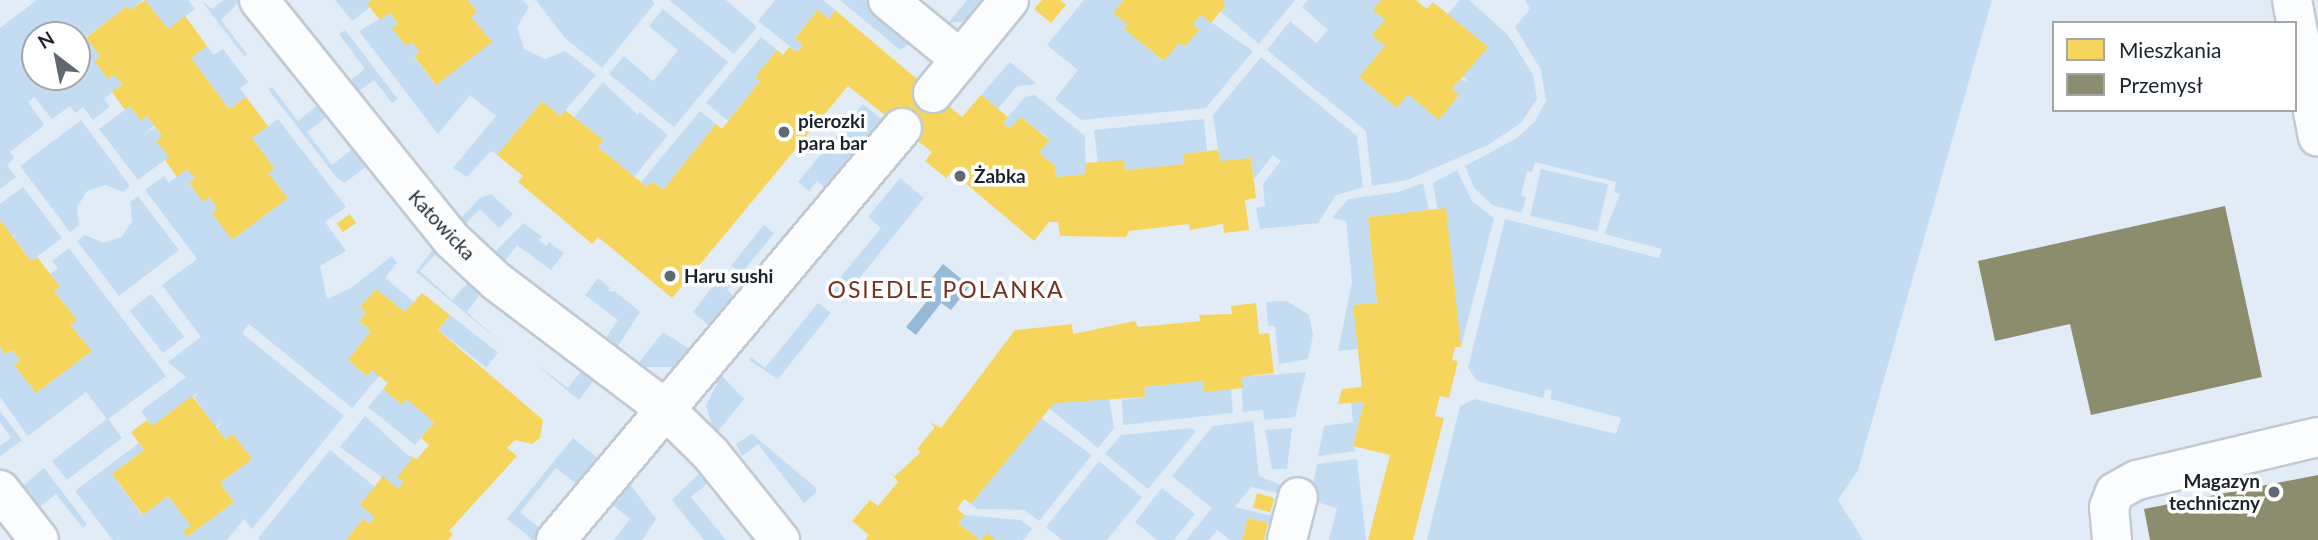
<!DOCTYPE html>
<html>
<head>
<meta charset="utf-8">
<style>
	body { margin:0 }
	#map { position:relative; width:2318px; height:540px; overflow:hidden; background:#e2ecf6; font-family:Lato,sans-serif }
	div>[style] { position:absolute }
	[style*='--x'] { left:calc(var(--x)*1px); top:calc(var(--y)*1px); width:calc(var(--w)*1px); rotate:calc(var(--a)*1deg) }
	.green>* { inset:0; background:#c3dcf2; transform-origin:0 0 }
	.water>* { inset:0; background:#97bad9 }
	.homes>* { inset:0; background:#f6d55c; transform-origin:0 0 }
	.industry>* { inset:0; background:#8c8c6e }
	.roads { filter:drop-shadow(2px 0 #c1c9d2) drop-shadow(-2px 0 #c1c9d2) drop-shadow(0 2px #c1c9d2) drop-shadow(0 -2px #c1c9d2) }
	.minor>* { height:38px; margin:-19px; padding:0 19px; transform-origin:19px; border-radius:19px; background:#fbfcfe }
	.dots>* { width:19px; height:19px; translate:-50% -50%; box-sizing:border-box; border:4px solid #fff; border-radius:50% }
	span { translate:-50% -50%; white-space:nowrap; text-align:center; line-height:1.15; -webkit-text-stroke:7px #fff; paint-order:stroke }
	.poi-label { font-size:19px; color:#1a232b; font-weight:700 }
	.left { translate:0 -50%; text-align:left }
	.right { translate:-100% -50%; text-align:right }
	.street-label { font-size:19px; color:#1a232b }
	.quarter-label { font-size:23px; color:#763221; letter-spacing:2px }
	.legend { position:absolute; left:2052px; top:21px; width:245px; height:91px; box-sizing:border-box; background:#fff; border:2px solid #a3a7aa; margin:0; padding:9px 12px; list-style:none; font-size:21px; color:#1a232b }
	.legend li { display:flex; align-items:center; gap:14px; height:35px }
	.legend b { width:35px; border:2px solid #a3a7aa }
	.north { position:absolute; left:21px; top:21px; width:70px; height:70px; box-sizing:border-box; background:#fff; border:2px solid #a3a7aa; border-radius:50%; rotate:328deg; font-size:19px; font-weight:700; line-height:28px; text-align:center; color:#1a232b }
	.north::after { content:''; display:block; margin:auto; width:24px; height:32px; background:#606972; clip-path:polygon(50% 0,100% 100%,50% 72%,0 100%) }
</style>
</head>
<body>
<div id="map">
	<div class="green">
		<i style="clip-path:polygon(evenodd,37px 0,143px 0,130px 10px,127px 7px,86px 37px,100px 56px,108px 79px,114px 75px,122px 84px,104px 99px,110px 106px,93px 120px,83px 107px,75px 113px,70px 106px,52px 119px,34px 97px,28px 102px,44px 125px,10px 152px,14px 158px,7px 165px,16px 177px,0 189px,0 28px,37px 0,35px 35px,77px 35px,77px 77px,35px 77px,35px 35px)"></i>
		<i style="clip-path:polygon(145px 0,188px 0,195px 9px,168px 29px)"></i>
		<i style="clip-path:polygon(201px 0,212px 9px,224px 0,241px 0,221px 20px,247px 54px,244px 56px)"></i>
		<i style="clip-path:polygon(335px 0,371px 0,370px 7px,352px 21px)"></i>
		<i style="clip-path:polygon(468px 0,523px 0,529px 7px,517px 27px,524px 49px,545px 59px,565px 51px,596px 75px,560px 116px,542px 101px,497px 155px,491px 151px,467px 177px,453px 168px,496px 116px,470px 95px,438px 134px,359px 31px,390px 13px,398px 24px,393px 28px,406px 46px,412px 42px,420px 52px,414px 57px,436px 85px,491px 42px,471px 17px,477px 12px)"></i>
		<i style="clip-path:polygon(536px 0,652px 0,655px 3px,602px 68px,564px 37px)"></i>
		<i style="clip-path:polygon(669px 0,726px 0,757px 27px,734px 54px)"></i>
		<i style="clip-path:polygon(775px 0,823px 0,835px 10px,829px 19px,818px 10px,795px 38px,803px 45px,797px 52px,758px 21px)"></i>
		<i style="clip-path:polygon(840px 0,866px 0,912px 42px,900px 50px)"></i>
		<i style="clip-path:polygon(967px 0,989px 0,969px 21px,948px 23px)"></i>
		<i style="clip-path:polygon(1084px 0,1124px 0,1114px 13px,1128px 25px,1125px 29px,1163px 61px,1179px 43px,1189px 49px,1186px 45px,1199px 30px,1193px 24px,1201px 15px,1253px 51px,1206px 108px,1081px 120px,1055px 99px,1078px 70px,1047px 45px)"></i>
		<i style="clip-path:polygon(1223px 0,1295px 0,1259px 44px,1220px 11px)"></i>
		<i style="clip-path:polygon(1308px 0,1381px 0,1373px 10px,1385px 20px,1372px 35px,1385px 46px,1397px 107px,1408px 94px,1439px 119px,1459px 96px,1452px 89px,1461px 79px,1470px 83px,1462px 76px,1448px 14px,1460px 0,1469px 0,1508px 35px,1533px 75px,1537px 99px,1521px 123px,1488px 145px,1407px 180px,1372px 186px,1366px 131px,1267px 50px,1290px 21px,1316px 43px,1328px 30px,1302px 7px)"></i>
		<i style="clip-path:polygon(1525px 0,1992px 0,1858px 470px,1838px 500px,1863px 540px,1427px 540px,1460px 406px,1475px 399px,1616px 434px,1621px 418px,1550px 399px,1552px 391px,1546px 389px,1543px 398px,1477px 381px,1468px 368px,1505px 219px,1659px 258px,1662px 249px,1604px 234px,1620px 194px,1614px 192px,1616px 182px,1535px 162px,1532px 172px,1527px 171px,1521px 196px,1526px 197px,1522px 213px,1492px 205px,1474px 188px,1465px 166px,1517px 138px,1535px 121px,1546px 101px,1541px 70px,1515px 27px,1530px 9px)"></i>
		<i style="clip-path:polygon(663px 9px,728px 62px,674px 127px,609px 74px,624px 56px,653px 81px,664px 68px,678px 50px,649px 26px)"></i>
		<i style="clip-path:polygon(345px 30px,398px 99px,392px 103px,374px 80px,351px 97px,343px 86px,365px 69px,339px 34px)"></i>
		<i style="clip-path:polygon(761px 37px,777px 50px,755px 77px,760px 81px,728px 121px,706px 103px)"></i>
		<i style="clip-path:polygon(207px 46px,214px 55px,223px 49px,248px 82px,240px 88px,246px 97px,229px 109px,191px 58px)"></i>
		<i style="clip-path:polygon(1261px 57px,1357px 136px,1363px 187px,1336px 195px,1318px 223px,1260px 229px,1256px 208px,1265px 206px,1263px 184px,1281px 161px,1273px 155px,1254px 179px,1251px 158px,1220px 161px,1213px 115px)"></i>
		<i style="clip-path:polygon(1010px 62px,1037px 84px,1017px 86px,998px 109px,981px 95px)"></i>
		<i style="clip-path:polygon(603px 82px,638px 115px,640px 112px,668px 135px,634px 177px,598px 147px,603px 140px,574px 117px)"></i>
		<i style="clip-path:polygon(272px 87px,298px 121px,320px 103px,329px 115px,307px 132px,332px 165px,354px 148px,368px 165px,345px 183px,337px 178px,268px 89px)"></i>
		<i style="clip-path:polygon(1035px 95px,1085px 136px,1086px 174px,1055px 177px,1055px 166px,1039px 153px,1049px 139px,1021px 117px,1010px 129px,1003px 123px,1025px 97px)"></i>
		<i style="clip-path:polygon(863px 104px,886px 123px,829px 191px,817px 181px,809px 191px,798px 182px)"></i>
		<i style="clip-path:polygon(130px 106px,141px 121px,147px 116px,154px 126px,144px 134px,155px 128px,162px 136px,157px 141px,169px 157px,138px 180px,99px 129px)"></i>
		<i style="clip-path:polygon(700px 111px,716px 124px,663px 190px,652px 181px,647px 187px,641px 182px)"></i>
		<i style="clip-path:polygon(278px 119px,346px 207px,325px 222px,346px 251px,320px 266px,327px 299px,351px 288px,392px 256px,397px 263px,385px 278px,414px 302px,405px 312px,376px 289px,360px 307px,366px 312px,359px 321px,371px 331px,348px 360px,367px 376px,372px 370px,380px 375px,352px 408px,249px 324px,242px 333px,344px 416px,252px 529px,244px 519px,227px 540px,113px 540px,75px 491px,139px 443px,144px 450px,112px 474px,142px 515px,168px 496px,191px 526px,183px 531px,187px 537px,234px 502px,220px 483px,252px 459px,233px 434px,226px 440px,217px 428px,223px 421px,215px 427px,194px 397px,200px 391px,152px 426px,141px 411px,186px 377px,168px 362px,201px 337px,162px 285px,197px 259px,145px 190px,164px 176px,169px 183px,187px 169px,195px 179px,189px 184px,203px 201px,209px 197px,217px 208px,212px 213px,232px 240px,288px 198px,268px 173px,274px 168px,252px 138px)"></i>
		<i style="clip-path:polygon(1204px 119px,1207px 151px,1183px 154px,1184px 164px,1125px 170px,1098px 162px,1094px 130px)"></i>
		<i style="clip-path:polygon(81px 120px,130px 186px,123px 192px,105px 185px,87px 191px,77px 207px,79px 225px,70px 232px,20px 166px)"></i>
		<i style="left:1541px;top:169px;width:69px;height:48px;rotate:13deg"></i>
		<i style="clip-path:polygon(1457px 170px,1472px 201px,1494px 218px,1461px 347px,1433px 183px)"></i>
		<i style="clip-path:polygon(900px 178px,924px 198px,841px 301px,829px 291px,881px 228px,868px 217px)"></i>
		<i style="clip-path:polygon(1423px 183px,1429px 210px,1368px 217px,1377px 303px,1354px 305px,1358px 349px,1338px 351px,1352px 282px,1346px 221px,1332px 218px,1348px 199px,1399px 192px)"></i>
		<i style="clip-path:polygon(23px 187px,62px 238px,31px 261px,13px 237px,18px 233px,12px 236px,0 220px,0 204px)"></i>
		<i style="clip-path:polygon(491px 194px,513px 214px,499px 228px,480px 209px,460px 229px,455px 224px,480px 198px)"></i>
		<i style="clip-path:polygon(138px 196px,179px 250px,119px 296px,77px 241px,85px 235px,103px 243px,122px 237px,132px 221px,130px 202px)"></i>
		<i style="clip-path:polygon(524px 223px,542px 237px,539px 240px,546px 246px,549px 242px,564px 253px,551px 270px,517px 245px,500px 267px,490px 257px)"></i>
		<i style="left:764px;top:225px;width:13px;height:52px;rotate:39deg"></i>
		<i style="clip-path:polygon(435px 246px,439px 250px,420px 271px,452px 300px,471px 279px,483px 290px,467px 312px,499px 341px,416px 272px)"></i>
		<i style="clip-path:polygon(69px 248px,166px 376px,108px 419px,122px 438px,67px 480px,52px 461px,107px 419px,86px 392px,28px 436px,0 397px,0 347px,5px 354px,12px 350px,20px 360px,14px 365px,36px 393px,92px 351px,70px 325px,77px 320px,54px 291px,59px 287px,50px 274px,58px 268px,52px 261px)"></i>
		<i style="clip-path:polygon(724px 272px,735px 280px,727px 290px,739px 301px,714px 330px,693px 312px)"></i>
		<i style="clip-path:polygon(598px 278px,610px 288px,608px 291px,616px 292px,640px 312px,614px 352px,602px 343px,618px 320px,585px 295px)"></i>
		<i style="left:151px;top:294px;width:54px;height:27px;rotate:52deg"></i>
		<i style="clip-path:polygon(1287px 301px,1309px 315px,1313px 335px,1308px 359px,1279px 364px,1275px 326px,1268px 326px,1266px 302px)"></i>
		<i style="clip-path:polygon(818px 303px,831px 313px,778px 379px,749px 360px,751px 357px,765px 368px)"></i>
		<i style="left:450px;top:315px;width:61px;height:19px;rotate:38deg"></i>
		<i style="clip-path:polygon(663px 332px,693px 351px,673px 367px,635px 367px)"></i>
		<i style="clip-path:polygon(534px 363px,568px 388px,585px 366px,597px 376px,579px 400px)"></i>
		<i style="clip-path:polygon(1306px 372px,1295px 417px,1264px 420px,1263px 410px,1243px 412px,1241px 377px)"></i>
		<i style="clip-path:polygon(721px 375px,744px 399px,715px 435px,706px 406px)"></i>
		<i style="clip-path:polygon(1203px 381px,1231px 389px,1233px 413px,1123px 425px,1122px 400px,1145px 397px,1144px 387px)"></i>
		<i style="clip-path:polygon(383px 389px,402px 405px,406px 399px,434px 422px,415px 445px,368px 407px)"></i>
		<i style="clip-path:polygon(1109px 397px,1114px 428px,1098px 448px,1049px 408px,1054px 403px)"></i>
		<i style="clip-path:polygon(1364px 402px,1353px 446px,1356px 451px,1318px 456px,1324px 426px,1353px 422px,1351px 403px)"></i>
		<i style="clip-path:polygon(0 411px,22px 440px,0 456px,0 446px,11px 438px,0 422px)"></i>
		<i style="clip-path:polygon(365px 416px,412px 459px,398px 477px,404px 482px,398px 489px,340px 447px)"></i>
		<i style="clip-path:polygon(1041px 418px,1092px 455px,1039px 521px,1024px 510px,977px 509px,971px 504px)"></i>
		<i style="clip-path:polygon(1253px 421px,1259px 476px,1284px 486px,1282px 494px,1251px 487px,1235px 507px,1277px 517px,1275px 525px,1248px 518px,1242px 540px,1230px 540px,1217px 530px,1209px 540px,1186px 540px,1212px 508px,1172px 476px,1213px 426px)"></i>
		<i style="clip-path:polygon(1191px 428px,1196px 431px,1148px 489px,1105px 454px,1121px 435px)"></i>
		<i style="clip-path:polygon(1292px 428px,1287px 469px,1272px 469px,1265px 430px)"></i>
		<i style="clip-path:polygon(752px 434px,816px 488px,816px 493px,804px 503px,758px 444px,742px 456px,736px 444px)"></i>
		<i style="clip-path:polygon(573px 438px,599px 459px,578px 485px,556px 468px,520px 512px,542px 530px,533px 540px,507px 519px)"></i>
		<i style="clip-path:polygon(330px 450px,375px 487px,360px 505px,375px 517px,369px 524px,363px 519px,346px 540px,261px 540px,258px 538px)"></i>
		<i style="clip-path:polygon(1357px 459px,1366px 540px,1329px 540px,1337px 508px,1310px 500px,1317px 464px)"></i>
		<i style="clip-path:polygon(1099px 461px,1142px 497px,1107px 540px,1062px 540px,1046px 527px)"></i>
		<i style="clip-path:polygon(44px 468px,87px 524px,83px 528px,56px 494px,34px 511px,23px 486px)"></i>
		<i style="clip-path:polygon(704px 469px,713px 479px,691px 497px,726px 540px,704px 540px,672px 500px)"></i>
		<i style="clip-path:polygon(627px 480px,656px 519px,642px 540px,614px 540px,630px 519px,609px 502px)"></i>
		<i style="clip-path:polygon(1162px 488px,1195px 514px,1174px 540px,1157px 540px,1135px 522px)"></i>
		<i style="clip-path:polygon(965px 515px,1021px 520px,1032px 529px,1023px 540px,980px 540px,958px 523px)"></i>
	</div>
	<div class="water">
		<i style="clip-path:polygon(943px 264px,970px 286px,951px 310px,941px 303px,916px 335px,906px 327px,932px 295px,924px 288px)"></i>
	</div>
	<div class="homes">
		<i style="clip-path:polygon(145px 0,168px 29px,185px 16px,207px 46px,191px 58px,229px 109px,246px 97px,268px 126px,252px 138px,274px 168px,268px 173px,288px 198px,232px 240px,212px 213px,217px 208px,209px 197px,203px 202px,189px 183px,195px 179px,187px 169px,177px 177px,165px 160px,169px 157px,156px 141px,162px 136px,147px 116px,141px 121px,130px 106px,125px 110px,112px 92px,122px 84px,114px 75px,108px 79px,94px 61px,100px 56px,86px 38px,127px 6px,130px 10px)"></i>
		<i style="clip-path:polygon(371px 0,468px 0,477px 12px,471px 17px,492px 42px,436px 85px,414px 56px,420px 52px,412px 42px,406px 46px,392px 28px,398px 24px,390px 13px,380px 20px,367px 4px)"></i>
		<i style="clip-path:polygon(1042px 0,1060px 0,1066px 5px,1051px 23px,1034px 9px)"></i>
		<i style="clip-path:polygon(1124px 0,1223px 0,1225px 6px,1211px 23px,1201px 15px,1193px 24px,1199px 30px,1186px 45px,1189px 48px,1179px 43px,1164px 61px,1124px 29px,1128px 25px,1113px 13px)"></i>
		<i style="clip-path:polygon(1381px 0,1416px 0,1427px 9px,1433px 2px,1488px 47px,1452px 89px,1459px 95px,1439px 120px,1408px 94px,1397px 108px,1359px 77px,1385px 46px,1372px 35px,1385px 20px,1373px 10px)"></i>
		<i style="clip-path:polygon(818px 10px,829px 19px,835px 10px,962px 117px,981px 95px,1008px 117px,1003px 123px,1010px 129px,1021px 117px,1049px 140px,1039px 153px,1055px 166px,1055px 177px,1086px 174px,1085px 163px,1124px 160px,1125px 170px,1184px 164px,1183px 154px,1207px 151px,1218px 150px,1220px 161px,1251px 158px,1256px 198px,1245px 200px,1249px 230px,1224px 233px,1223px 224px,1190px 230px,1189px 224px,1129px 231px,1126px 237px,1060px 236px,1058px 222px,1049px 222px,1034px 241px,952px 172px,946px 178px,925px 161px,932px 152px,848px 86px,672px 298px,598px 237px,592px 244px,518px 182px,523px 176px,497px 155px,542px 101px,560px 116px,565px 110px,603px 140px,598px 147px,647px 187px,652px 181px,663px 190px,716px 124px,722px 129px,760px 81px,755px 77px,777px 50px,783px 55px,789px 47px,797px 52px,803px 45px,795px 38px)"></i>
		<i style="clip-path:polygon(1446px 208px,1461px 347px,1455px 347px,1452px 360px,1458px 361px,1449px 398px,1440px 396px,1435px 416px,1444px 418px,1413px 540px,1368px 540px,1390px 455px,1353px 446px,1364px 402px,1338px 404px,1342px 389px,1362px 387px,1353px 305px,1377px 303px,1368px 217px)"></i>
		<i style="left:350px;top:214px;width:11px;height:16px;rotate:56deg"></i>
		<i style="clip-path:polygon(0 220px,31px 261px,37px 257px,60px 287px,54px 291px,77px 320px,70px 325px,92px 351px,36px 393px,14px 365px,20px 360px,12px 350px,5px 354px,0 347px)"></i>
		<i style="clip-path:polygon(376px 289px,405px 312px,422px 293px,450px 315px,438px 330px,543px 420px,540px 438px,532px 444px,515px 440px,507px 448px,517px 456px,449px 531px,453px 534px,448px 540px,346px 540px,363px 519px,369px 524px,375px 517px,360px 505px,383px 476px,398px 489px,404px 482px,397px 477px,412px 459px,407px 455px,417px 459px,429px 445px,421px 438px,434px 422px,406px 399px,402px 405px,383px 389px,388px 383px,372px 370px,367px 376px,348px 360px,371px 331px,359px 321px,366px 312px,360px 307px)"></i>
		<i style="clip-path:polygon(1256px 303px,1259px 334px,1269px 333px,1274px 373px,1241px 377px,1243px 388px,1204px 392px,1203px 381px,1144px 387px,1145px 397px,1054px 403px,971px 504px,964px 499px,957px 509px,965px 515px,958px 523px,980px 540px,865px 540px,869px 535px,852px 521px,870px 500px,878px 506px,898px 482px,891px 473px,895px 476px,921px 452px,917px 449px,935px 427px,930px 422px,941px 428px,1015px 330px,1072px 324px,1073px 334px,1135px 321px,1138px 327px,1200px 321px,1199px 315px,1232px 314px,1231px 306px)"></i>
		<i style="clip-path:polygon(192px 396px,226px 440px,233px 434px,252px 459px,220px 483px,234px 502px,187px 537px,183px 531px,191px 526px,168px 496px,143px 515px,112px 474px,144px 450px,131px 432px,147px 420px,152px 426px)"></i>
		<i style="left:1257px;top:493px;width:18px;height:15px;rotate:16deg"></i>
		<i style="clip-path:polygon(1248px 518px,1268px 523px,1264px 540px,1242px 540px)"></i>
		<i style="clip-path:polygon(987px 533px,996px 540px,981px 540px)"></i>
	</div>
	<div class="industry">
		<i style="clip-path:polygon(2225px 206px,2262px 377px,2091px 415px,2070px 324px,1995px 341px,1978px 261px)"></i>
		<i style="clip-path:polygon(2318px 475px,2318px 540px,2150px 540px,2144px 509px)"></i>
	</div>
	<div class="roads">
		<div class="minor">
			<i style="--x:259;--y:0;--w:308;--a:51.2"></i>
			<i style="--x:452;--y:240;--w:60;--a:43"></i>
			<i style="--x:496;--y:281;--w:212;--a:37.1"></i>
			<i style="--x:665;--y:409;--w:63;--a:44.4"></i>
			<i style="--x:710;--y:453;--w:112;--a:51.2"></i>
			<i style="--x:888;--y:0;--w:93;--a:39.3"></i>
			<i style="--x:2292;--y:0;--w:139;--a:79.3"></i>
			<i style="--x:933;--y:93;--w:120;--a:-50.7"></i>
			<i style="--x:0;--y:490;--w:63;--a:52"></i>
			<i style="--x:556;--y:540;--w:538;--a:-49.98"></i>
			<i style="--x:1287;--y:540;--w:44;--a:-75.7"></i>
			<i style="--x:2112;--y:540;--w:33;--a:-95"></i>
			<i style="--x:2109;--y:507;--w:16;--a:-68"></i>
			<i style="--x:2115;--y:492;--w:25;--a:-29"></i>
			<i style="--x:2137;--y:480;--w:186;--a:-13.4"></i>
		</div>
	</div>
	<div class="dots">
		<i style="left:784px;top:132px;background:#606972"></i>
		<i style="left:960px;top:176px;background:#606972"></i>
		<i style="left:670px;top:276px;background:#606972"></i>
		<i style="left:2274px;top:492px;background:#606972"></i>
	</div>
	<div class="poi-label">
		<span class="left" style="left:798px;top:132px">pierozki<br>para bar</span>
		<span class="left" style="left:974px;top:176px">Żabka</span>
		<span class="left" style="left:684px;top:276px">Haru sushi</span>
		<span class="right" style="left:2260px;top:492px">Magazyn<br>techniczny</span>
	</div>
	<div class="street-label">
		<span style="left:442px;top:225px;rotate:47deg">Katowicka</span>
	</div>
	<div class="quarter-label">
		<span style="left:946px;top:289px">OSIEDLE POLANKA</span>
	</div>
	<ul class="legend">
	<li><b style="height:19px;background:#f6d55c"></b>Mieszkania</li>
	<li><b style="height:19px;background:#8c8c6e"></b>Przemysł</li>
	</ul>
	<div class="north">N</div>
</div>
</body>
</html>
